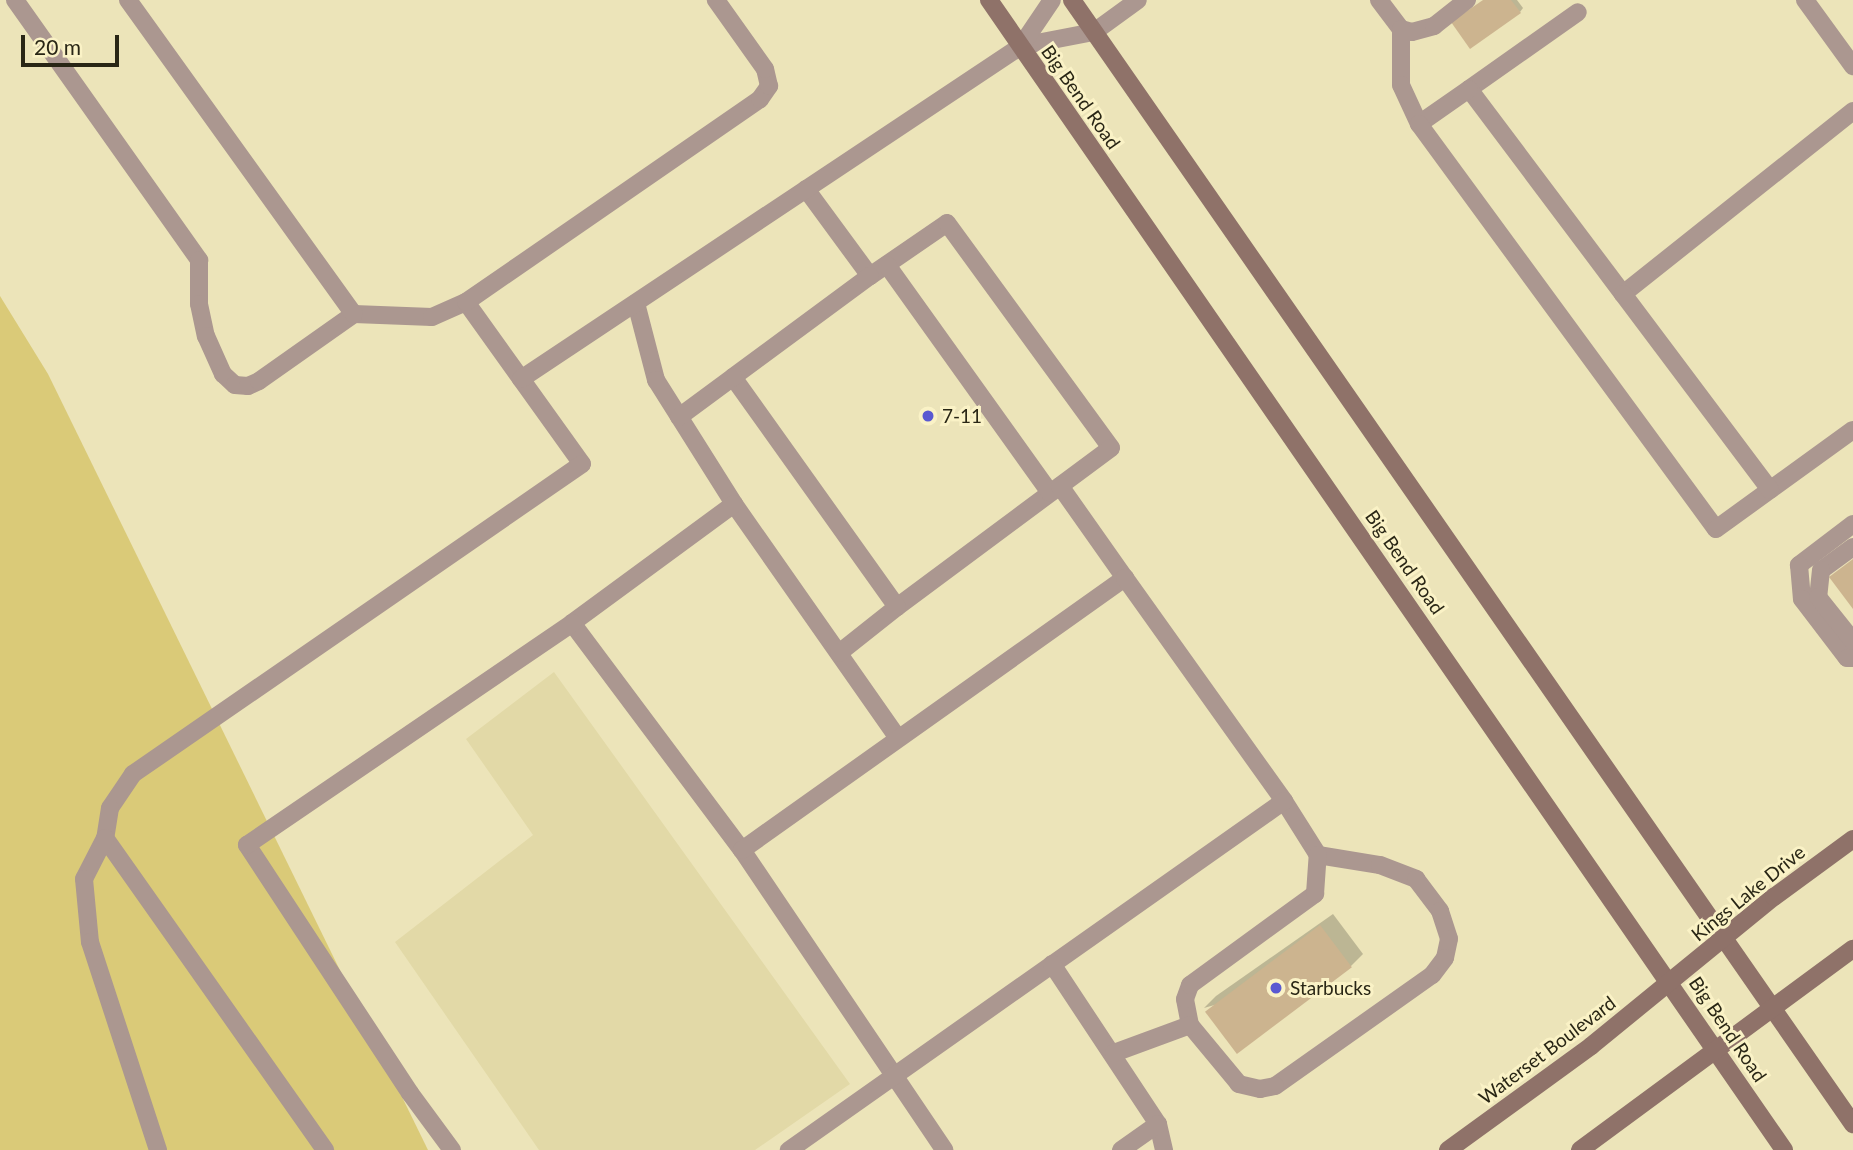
<!DOCTYPE html>
<html>
<head>
<meta charset="utf-8">
<style>
	body { margin:0 }
	#map { position:relative; width:1853px; height:1150px; overflow:hidden; background:#ece4b9; font-family:Lato,sans-serif }
	div>[style] { position:absolute }
	[style*='--x'] { left:calc(var(--x)*1px); top:calc(var(--y)*1px); width:calc(var(--w)*1px); rotate:calc(var(--a)*1deg) }
	.built>* { inset:0; background:#e2d9a7 }
	.green>* { inset:0; background:#daca78 }
	.shadow>* { inset:0; background:#0003 }
	.building>* { inset:0; background:#ccb48f; transform-origin:0 0 }
	.lane>* { height:18px; margin:-9px; padding:0 9px; transform-origin:9px; border-radius:9px; background:#ab9790 }
	.street>* { height:18px; margin:-9px; padding:0 9px; transform-origin:9px; border-radius:9px; background:#ab9790 }
	.secondary>* { height:18px; margin:-9px; padding:0 9px; transform-origin:9px; border-radius:9px; background:#8f7269 }
	.dots>* { width:19px; height:19px; translate:-50% -50%; box-sizing:border-box; border:4px solid #faf2c6; border-radius:50% }
	span { translate:-50% -50%; white-space:nowrap; text-align:center; line-height:1.15; -webkit-text-stroke:6px #faf2c6; paint-order:stroke }
	.street-label { font-size:19px; color:#292615 }
	.poi-label { font-size:19px; color:#292615 }
	.left { translate:0 -50%; text-align:left }
	.scale { position:absolute; left:21px; top:35px; width:98px; height:32px; box-sizing:border-box; border:4px solid #292615; border-top:0; padding-left:9px; font-size:21px; line-height:24px; white-space:nowrap; color:#292615; -webkit-text-stroke:5px #faf2c6; paint-order:stroke }
</style>
</head>
<body>
<div id="map">
	<div class="built">
		<i style="clip-path:polygon(554px 672px,850px 1084px,755px 1150px,539px 1150px,395px 942px,533px 835px,466px 739px)"></i>
	</div>
	<div class="green">
		<i style="clip-path:polygon(0 296px,48px 374px,428px 1150px,0 1150px)"></i>
	</div>
	<div class="shadow">
		<i style="clip-path:polygon(1484px 0,1517px 0,1523px 8px,1520px 12px)"></i>
		<i style="clip-path:polygon(1333px 914px,1363px 954px,1351px 966px,1204px 1008px,1216px 996px)"></i>
	</div>
	<div class="building">
		<i style="clip-path:polygon(1483px 0,1511px 0,1521px 13px,1470px 49px,1451px 22px)"></i>
		<i style="clip-path:polygon(1853px 559px,1853px 609px,1829px 577px)"></i>
		<i style="left:1320px;top:925px;width:53px;height:144px;rotate:53deg"></i>
	</div>
	<div class="lane">
		<i style="--x:15;--y:0;--w:319;--a:54.7"></i>
		<i style="--x:199;--y:260;--w:44;--a:90"></i>
		<i style="--x:199;--y:304;--w:33;--a:78"></i>
		<i style="--x:206;--y:336;--w:42;--a:65.9"></i>
		<i style="--x:223;--y:374;--w:16;--a:43"></i>
		<i style="--x:235;--y:385;--w:13;--a:4"></i>
		<i style="--x:248;--y:386;--w:12;--a:-24"></i>
		<i style="--x:259;--y:381;--w:116;--a:-35.2"></i>
		<i style="--x:354;--y:314;--w:78;--a:2.2"></i>
		<i style="--x:432;--y:317;--w:37;--a:-24"></i>
		<i style="--x:466;--y:302;--w:199;--a:54.4"></i>
		<i style="--x:582;--y:464;--w:546;--a:145.38"></i>
		<i style="--x:133;--y:774;--w:41;--a:124.1"></i>
		<i style="--x:110;--y:808;--w:30;--a:99"></i>
		<i style="--x:105;--y:838;--w:382;--a:54.8"></i>
		<i style="--x:128;--y:0;--w:387;--a:54.3"></i>
		<i style="--x:1379;--y:0;--w:36;--a:53"></i>
		<i style="--x:1401;--y:29;--w:11;--a:15"></i>
		<i style="--x:1412;--y:32;--w:23;--a:-15"></i>
		<i style="--x:1434;--y:26;--w:42;--a:-38.2"></i>
		<i style="--x:1805;--y:0;--w:82;--a:54"></i>
		<i style="--x:1401;--y:29;--w:56;--a:90"></i>
		<i style="--x:1401;--y:85;--w:43;--a:65.2"></i>
		<i style="--x:1469;--y:89;--w:133;--a:-35.2"></i>
		<i style="--x:1853;--y:111;--w:294;--a:141.5"></i>
		<i style="--x:1623;--y:294;--w:256;--a:-126.9"></i>
		<i style="--x:1469;--y:89;--w:61;--a:145"></i>
		<i style="--x:1419;--y:124;--w:502;--a:53.75"></i>
		<i style="--x:1716;--y:529;--w:169;--a:-35.9"></i>
		<i style="--x:806;--y:189;--w:108;--a:53.7"></i>
		<i style="--x:870;--y:276;--w:93;--a:-34.5"></i>
		<i style="--x:947;--y:223;--w:278;--a:53.9"></i>
		<i style="--x:1111;--y:448;--w:267;--a:143.4"></i>
		<i style="--x:897;--y:607;--w:282;--a:-125.5"></i>
		<i style="--x:733;--y:377;--w:170;--a:-36.4"></i>
		<i style="--x:887;--y:265;--w:280;--a:54.4"></i>
		<i style="--x:1623;--y:294;--w:245;--a:53.1"></i>
		<i style="--x:466;--y:302;--w:357;--a:-34.6"></i>
		<i style="--x:760;--y:99;--w:16;--a:-55"></i>
		<i style="--x:769;--y:86;--w:17;--a:-103"></i>
		<i style="--x:765;--y:69;--w:85;--a:-125.4"></i>
		<i style="--x:636;--y:303;--w:80;--a:75.4"></i>
		<i style="--x:656;--y:380;--w:146;--a:57.8"></i>
		<i style="--x:734;--y:504;--w:284;--a:55"></i>
		<i style="--x:521;--y:379;--w:601;--a:-33.66"></i>
		<i style="--x:679;--y:417;--w:67;--a:-36.5"></i>
		<i style="--x:1060;--y:486;--w:113;--a:54.8"></i>
		<i style="--x:734;--y:504;--w:201;--a:143.7"></i>
		<i style="--x:572;--y:623;--w:284;--a:53.2"></i>
		<i style="--x:742;--y:850;--w:362;--a:56"></i>
		<i style="--x:1853;--y:524;--w:68;--a:142.8"></i>
		<i style="--x:1799;--y:565;--w:34;--a:85"></i>
		<i style="--x:1802;--y:599;--w:74;--a:52.7"></i>
		<i style="--x:1847;--y:658;--w:6;--a:0"></i>
		<i style="--x:1853;--y:547;--w:39;--a:144"></i>
		<i style="--x:1821;--y:570;--w:27;--a:96"></i>
		<i style="--x:1818;--y:597;--w:56;--a:51.5"></i>
		<i style="--x:839;--y:653;--w:74;--a:-38.4"></i>
		<i style="--x:1284;--y:801;--w:64;--a:57.8"></i>
		<i style="--x:1318;--y:855;--w:63;--a:9.2"></i>
		<i style="--x:1380;--y:865;--w:39;--a:21"></i>
		<i style="--x:1416;--y:879;--w:40;--a:53"></i>
		<i style="--x:1440;--y:911;--w:29;--a:72"></i>
		<i style="--x:1449;--y:939;--w:19;--a:102"></i>
		<i style="--x:1445;--y:958;--w:21;--a:127"></i>
		<i style="--x:1432;--y:975;--w:192;--a:144.7"></i>
		<i style="--x:1275;--y:1086;--w:15;--a:169"></i>
		<i style="--x:1260;--y:1089;--w:22;--a:-167"></i>
		<i style="--x:1239;--y:1084;--w:77;--a:-129.7"></i>
		<i style="--x:1190;--y:1025;--w:26;--a:-101"></i>
		<i style="--x:1185;--y:999;--w:15;--a:-70"></i>
		<i style="--x:1190;--y:985;--w:155;--a:-36.1"></i>
		<i style="--x:1315;--y:894;--w:39;--a:-86"></i>
		<i style="--x:105;--y:838;--w:46;--a:117.1"></i>
		<i style="--x:84;--y:879;--w:63;--a:84.6"></i>
		<i style="--x:90;--y:942;--w:219;--a:71.9"></i>
		<i style="--x:742;--y:850;--w:470;--a:-35.4"></i>
		<i style="--x:1125;--y:578;--w:274;--a:54.5"></i>
		<i style="--x:1284;--y:801;--w:606;--a:144.81"></i>
		<i style="--x:1052;--y:964;--w:192;--a:56.5"></i>
		<i style="--x:1158;--y:1124;--w:27;--a:77"></i>
		<i style="--x:1114;--y:1053;--w:81;--a:-20.2"></i>
		<i style="--x:452;--y:1150;--w:71;--a:-126.4"></i>
		<i style="--x:410;--y:1093;--w:297;--a:-123.3"></i>
		<i style="--x:247;--y:845;--w:394;--a:-34.3"></i>
		<i style="--x:1121;--y:1150;--w:45;--a:-35.1"></i>
	</div>
	<div class="street">
		<i style="--x:1021;--y:46;--w:74;--a:-10.9"></i>
		<i style="--x:1094;--y:32;--w:54;--a:-36"></i>
		<i style="--x:1021;--y:46;--w:55;--a:-56"></i>
	</div>
	<div class="secondary">
		<i style="--x:989;--y:0;--w:1398;--a:55.34"></i>
		<i style="--x:1072;--y:0;--w:1369;--a:55.21"></i>
		<i style="--x:1448;--y:1150;--w:177;--a:-36"></i>
		<i style="--x:1591;--y:1046;--w:236;--a:-39.2"></i>
		<i style="--x:1774;--y:897;--w:98;--a:-36.3"></i>
		<i style="--x:1580;--y:1150;--w:339;--a:-36.4"></i>
	</div>
	<div class="dots">
		<i style="left:928px;top:416px;background:#5a59d1"></i>
		<i style="left:1276px;top:988px;background:#5a59d1"></i>
	</div>
	<div class="street-label">
		<span style="left:1081px;top:97px;rotate:55deg">Big Bend Road</span>
		<span style="left:1405px;top:562px;rotate:55deg">Big Bend Road</span>
		<span style="left:1748px;top:893px;rotate:-39deg">Kings Lake Drive</span>
		<span style="left:1728px;top:1029px;rotate:56deg">Big Bend Road</span>
		<span style="left:1547px;top:1050px;rotate:-37deg">Waterset Boulevard</span>
	</div>
	<div class="poi-label">
		<span class="left" style="left:942px;top:416px">7-11</span>
		<span class="left" style="left:1290px;top:988px">Starbucks</span>
	</div>
	<div class="scale">20 m</div>
</div>
</body>
</html>
